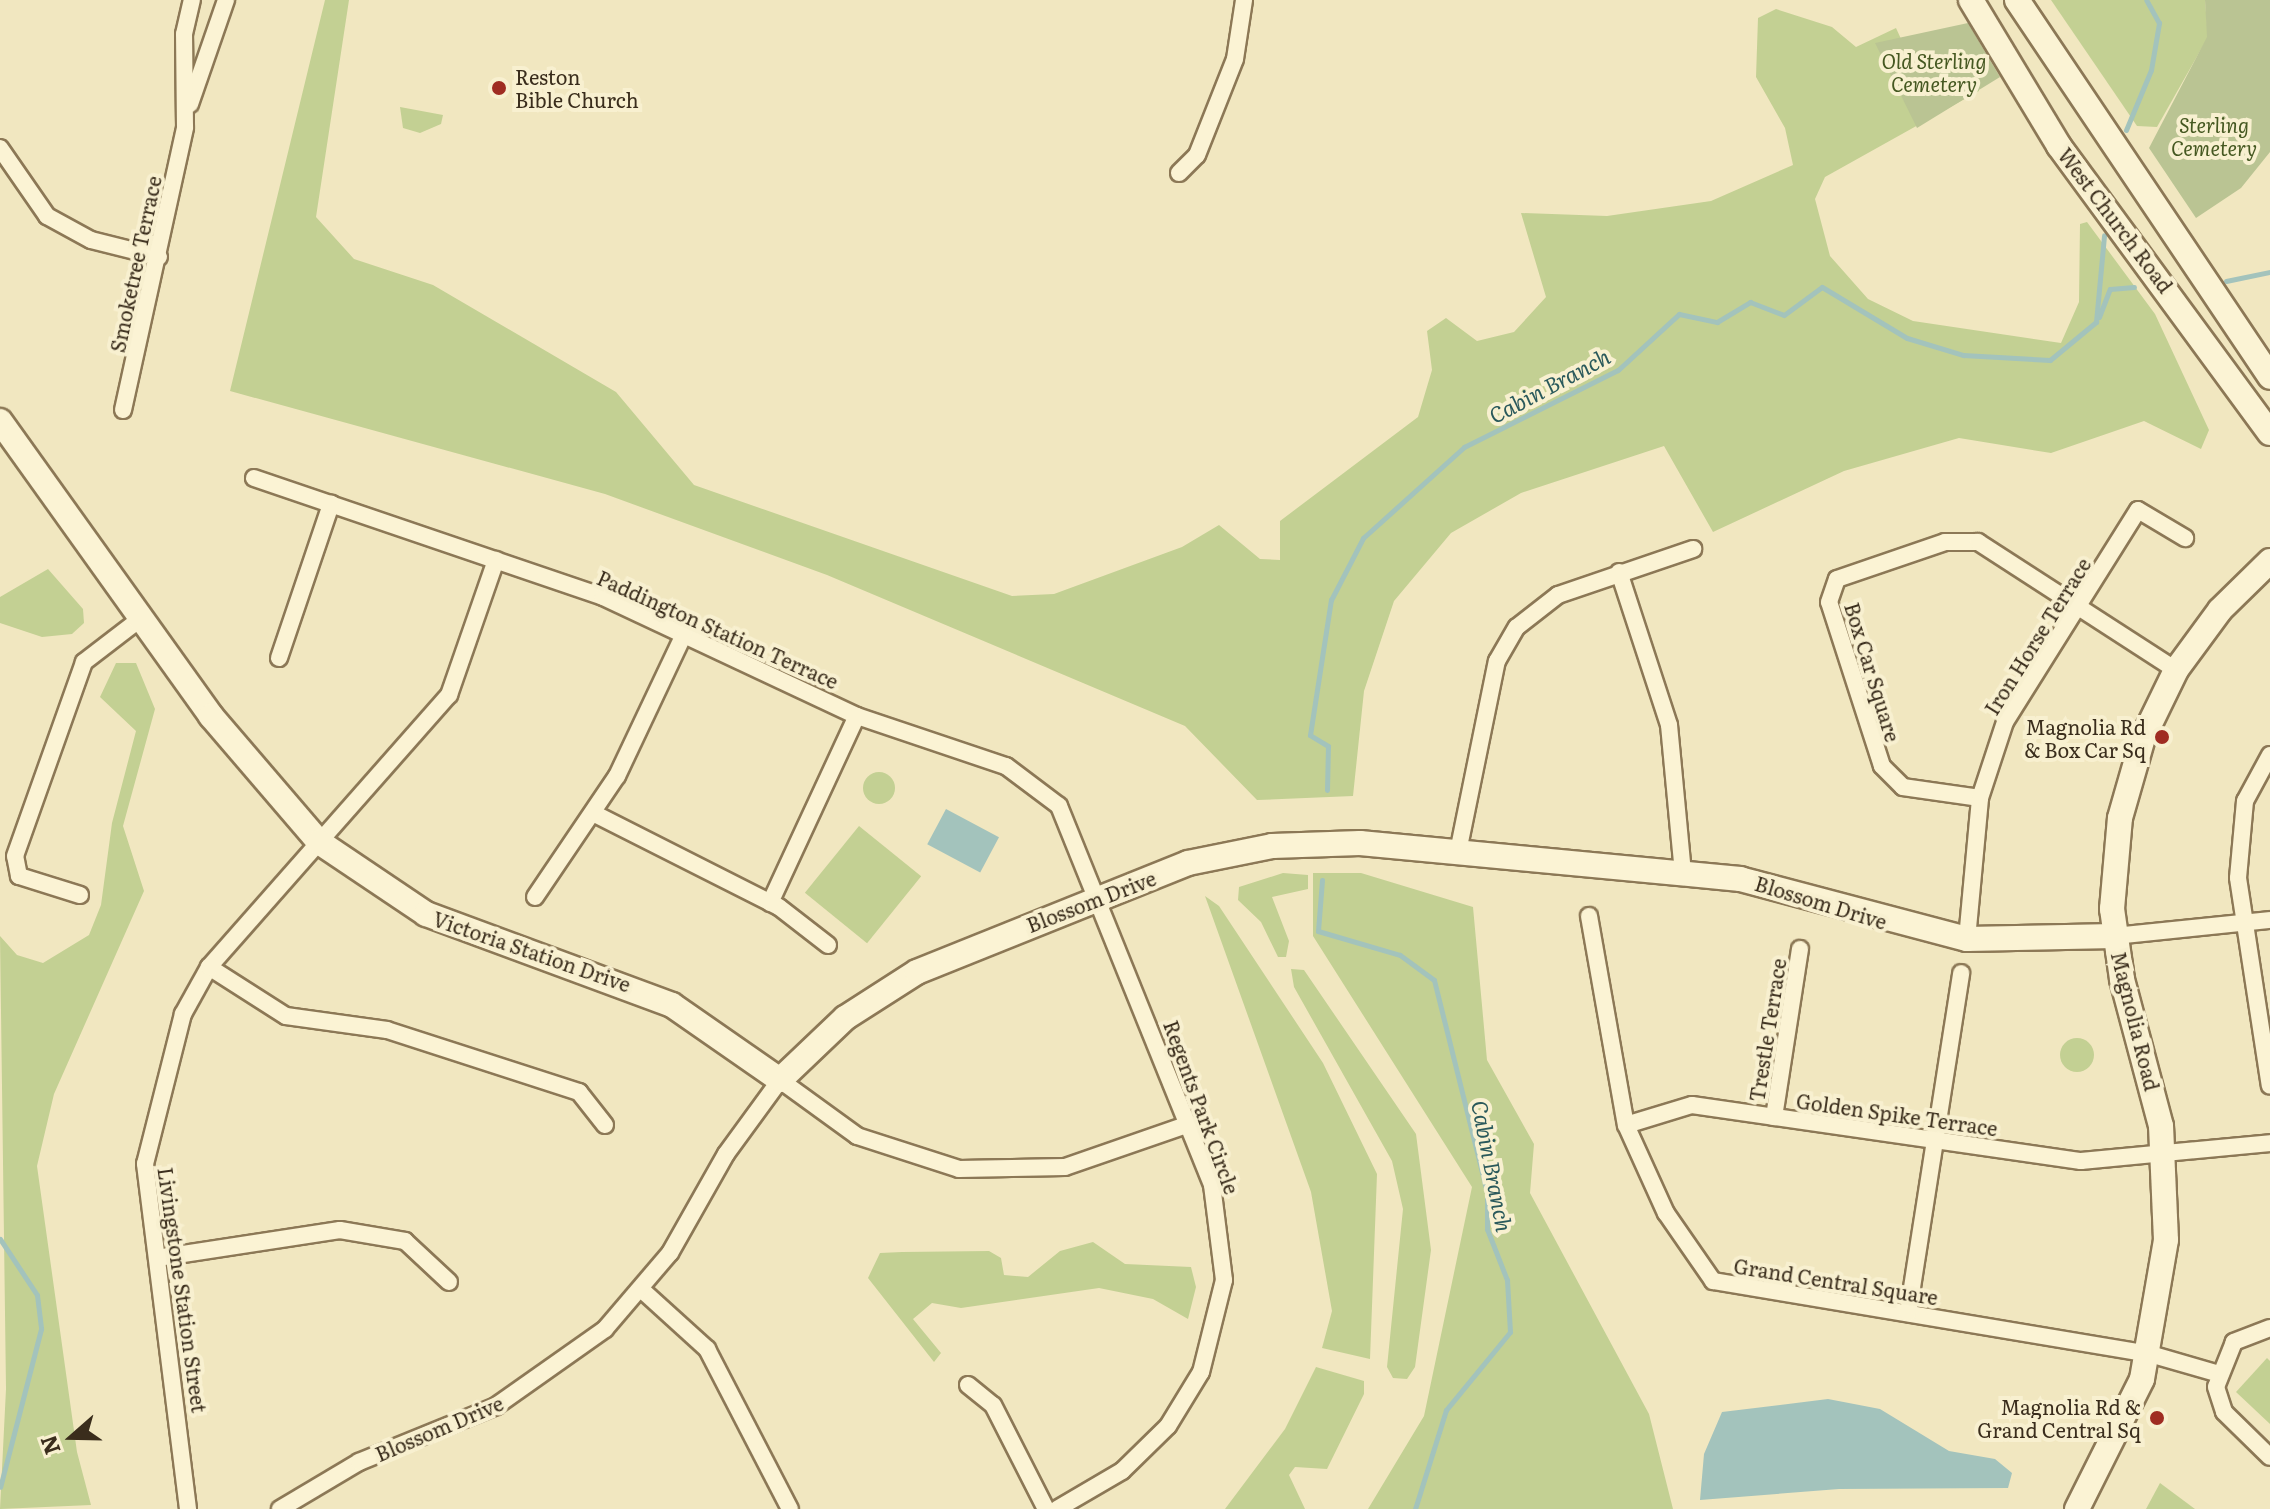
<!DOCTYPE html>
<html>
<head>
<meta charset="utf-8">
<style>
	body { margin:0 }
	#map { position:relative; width:2270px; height:1509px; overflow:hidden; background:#f1e7c0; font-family:Literata,serif }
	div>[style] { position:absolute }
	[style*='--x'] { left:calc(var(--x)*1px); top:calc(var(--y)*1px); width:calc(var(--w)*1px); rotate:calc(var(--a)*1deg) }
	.green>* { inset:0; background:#c3d093; transform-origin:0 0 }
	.round { border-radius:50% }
	.cemetery>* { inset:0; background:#bac493 }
	.water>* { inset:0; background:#a3c3bc; transform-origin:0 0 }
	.stream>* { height:5px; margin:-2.5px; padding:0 2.5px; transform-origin:2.5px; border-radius:2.5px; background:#a3c3bc }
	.roads { filter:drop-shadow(2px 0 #8c7856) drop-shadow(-2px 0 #8c7856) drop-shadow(0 2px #8c7856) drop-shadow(0 -2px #8c7856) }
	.street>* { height:16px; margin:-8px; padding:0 8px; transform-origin:8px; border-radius:8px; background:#fbf3d4 }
	.secondary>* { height:24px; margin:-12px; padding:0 12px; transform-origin:12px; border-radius:12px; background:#fbf3d4 }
	.dots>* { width:22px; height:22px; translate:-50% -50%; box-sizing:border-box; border:4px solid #f8f0d0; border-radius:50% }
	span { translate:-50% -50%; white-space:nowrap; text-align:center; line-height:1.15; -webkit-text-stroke:8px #f8f0d0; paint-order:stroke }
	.park-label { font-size:20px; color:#455821; font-style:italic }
	.poi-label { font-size:20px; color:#3a2d1c }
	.left { translate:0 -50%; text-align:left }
	.right { translate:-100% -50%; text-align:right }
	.street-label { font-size:20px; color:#3a2d1c }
	.water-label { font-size:22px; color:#2a595b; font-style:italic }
	.north { position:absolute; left:32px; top:1397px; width:80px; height:80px; -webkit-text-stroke:6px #f8f0d0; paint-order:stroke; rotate:250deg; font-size:22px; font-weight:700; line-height:32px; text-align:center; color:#3a2d1c }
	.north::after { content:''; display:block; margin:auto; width:28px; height:36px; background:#3a2d1c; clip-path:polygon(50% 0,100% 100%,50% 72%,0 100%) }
</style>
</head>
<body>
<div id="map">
	<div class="green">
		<i style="clip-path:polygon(325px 0,349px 0,316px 217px,354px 259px,433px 285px,616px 392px,694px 485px,1012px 596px,1054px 594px,1182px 547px,1219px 525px,1260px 559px,1280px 560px,1280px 521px,1418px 417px,1432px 370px,1427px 331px,1446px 318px,1477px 341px,1514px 332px,1546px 297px,1521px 213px,1607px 216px,1711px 201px,1793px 165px,1785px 128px,1756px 77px,1758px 18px,1776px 9px,1832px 27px,1856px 47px,1896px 28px,1913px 65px,1979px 79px,1979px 91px,1825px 177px,1815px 199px,1830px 256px,1868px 299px,1913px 321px,2061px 343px,2079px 302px,2080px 224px,2087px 222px,2155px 314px,2209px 430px,2201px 449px,2144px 421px,2051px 453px,1959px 438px,1844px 471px,1713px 532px,1664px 446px,1521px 493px,1451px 533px,1394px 601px,1364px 691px,1353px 796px,1257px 800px,1185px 726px,827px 575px,605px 494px,230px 391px)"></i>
		<i style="clip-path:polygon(2051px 0,2205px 0,2208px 37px,2157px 127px,2137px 126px)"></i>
		<i style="clip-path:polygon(400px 107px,443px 115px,441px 124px,420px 133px,403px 128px)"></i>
		<i style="clip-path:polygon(48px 569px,83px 609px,84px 623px,72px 634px,42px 637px,0 623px,0 597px)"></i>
		<i style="clip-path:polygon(116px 663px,136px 663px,155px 709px,123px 826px,144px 891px,54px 1094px,37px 1166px,77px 1452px,91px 1505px,0 1509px,6px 1389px,0 936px,17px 955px,43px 963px,89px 935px,101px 905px,112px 823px,136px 731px,100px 697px)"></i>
		<i class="round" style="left:863px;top:772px;width:32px;height:32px"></i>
		<i style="left:859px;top:826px;width:80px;height:86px;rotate:39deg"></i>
		<i style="clip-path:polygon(1283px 873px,1308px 875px,1308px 889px,1272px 897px,1289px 941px,1286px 957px,1278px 957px,1261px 922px,1238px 900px,1239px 887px)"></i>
		<i style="clip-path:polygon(1313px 873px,1361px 873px,1473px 907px,1487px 1060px,1534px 1144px,1530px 1193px,1649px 1414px,1673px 1509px,1368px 1509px,1424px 1416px,1472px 1187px,1313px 936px)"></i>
		<i style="clip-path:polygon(1205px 896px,1219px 906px,1323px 1063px,1377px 1174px,1370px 1359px,1322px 1348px,1332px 1311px,1311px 1192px)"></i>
		<i style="clip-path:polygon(1291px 969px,1304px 970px,1416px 1134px,1431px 1250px,1415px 1367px,1407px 1379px,1393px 1378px,1387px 1367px,1403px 1209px,1392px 1161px,1294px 987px)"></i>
		<i class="round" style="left:2060px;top:1038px;width:34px;height:34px"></i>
		<i style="clip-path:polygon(1093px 1242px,1125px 1264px,1191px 1267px,1196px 1287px,1188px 1319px,1153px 1299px,1099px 1288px,961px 1308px,932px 1303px,913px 1319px,941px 1353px,934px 1362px,868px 1278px,880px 1253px,902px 1252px,989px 1251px,1001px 1258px,1004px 1275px,1028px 1277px,1060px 1251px)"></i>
		<i style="clip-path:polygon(2267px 1358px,2270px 1361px,2270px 1424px,2236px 1392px)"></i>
		<i style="clip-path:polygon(1316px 1367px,1364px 1381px,1364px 1394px,1327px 1469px,1295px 1467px,1289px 1475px,1305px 1509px,1225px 1509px,1285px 1429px)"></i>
		<i style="clip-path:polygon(2160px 1483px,2195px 1509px,2146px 1509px)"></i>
	</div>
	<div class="cemetery">
		<i style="clip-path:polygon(2205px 0,2270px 0,2270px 152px,2241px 188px,2196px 218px,2149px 148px,2207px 37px)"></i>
		<i style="clip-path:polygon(1968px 23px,2000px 77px,1917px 128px,1875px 43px)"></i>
	</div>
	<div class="water">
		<i style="left:946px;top:809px;width:60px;height:40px;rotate:28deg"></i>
		<i style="clip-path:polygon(1828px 1399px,1880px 1409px,1949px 1451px,1995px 1459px,2012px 1473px,2008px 1488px,1839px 1489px,1700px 1500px,1704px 1454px,1722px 1412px)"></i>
	</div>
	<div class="stream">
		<i style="--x:2126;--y:130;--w:65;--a:-67.4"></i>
		<i style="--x:2151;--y:70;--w:48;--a:-80.3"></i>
		<i style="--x:2159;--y:23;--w:26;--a:-119"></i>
		<i style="--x:2226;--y:281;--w:45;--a:-11.6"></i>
		<i style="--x:2099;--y:317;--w:30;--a:-69"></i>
		<i style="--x:2110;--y:289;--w:24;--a:-5"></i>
		<i style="--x:1327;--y:790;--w:44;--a:-88.7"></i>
		<i style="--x:1328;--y:746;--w:21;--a:-149"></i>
		<i style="--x:1310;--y:735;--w:137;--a:-81.2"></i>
		<i style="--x:1331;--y:600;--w:70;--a:-62.7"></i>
		<i style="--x:1363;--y:538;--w:136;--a:-42"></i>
		<i style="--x:1464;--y:447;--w:172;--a:-26.6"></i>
		<i style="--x:1618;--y:370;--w:83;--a:-42.6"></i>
		<i style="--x:1679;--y:314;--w:39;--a:12"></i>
		<i style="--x:1717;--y:322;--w:39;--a:-31"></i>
		<i style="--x:1750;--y:302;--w:36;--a:21"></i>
		<i style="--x:1784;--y:315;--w:47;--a:-36.4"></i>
		<i style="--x:1822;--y:287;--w:99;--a:31"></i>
		<i style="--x:1907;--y:338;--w:59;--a:16.9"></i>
		<i style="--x:1963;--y:355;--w:87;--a:3.3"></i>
		<i style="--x:2050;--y:360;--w:60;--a:-39.6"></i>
		<i style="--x:2096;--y:322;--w:87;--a:-84.7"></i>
		<i style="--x:1322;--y:880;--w:51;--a:94.5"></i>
		<i style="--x:1318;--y:931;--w:85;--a:16.3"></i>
		<i style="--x:1400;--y:955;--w:42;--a:36.3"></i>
		<i style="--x:1434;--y:980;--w:219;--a:76"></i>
		<i style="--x:1487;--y:1192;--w:37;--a:90"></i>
		<i style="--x:1487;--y:1229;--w:55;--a:68.6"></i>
		<i style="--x:1507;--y:1280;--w:52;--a:86.7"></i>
		<i style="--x:1510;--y:1332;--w:101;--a:129.4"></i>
		<i style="--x:1446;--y:1410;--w:104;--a:107.4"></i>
		<i style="--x:0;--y:1239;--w:67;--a:56.5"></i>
		<i style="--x:37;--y:1295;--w:34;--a:83"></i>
		<i style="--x:41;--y:1329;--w:163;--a:104.5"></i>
	</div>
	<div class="roads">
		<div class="street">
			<i style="--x:190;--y:104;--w:110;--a:-70.9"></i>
			<i style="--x:0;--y:148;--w:83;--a:55.3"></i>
			<i style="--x:47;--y:216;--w:50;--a:28.6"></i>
			<i style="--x:91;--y:240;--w:70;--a:14"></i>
			<i style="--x:1179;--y:173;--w:25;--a:-45"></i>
			<i style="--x:1197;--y:155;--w:103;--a:-68.4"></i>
			<i style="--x:1235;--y:59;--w:60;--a:-81.3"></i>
			<i style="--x:123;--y:410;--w:290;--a:-77.6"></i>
			<i style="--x:185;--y:127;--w:93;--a:-90.6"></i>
			<i style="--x:184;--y:34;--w:35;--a:-77"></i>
			<i style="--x:254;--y:478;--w:369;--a:18.8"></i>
			<i style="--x:603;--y:597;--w:280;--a:25.1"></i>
			<i style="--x:857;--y:716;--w:157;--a:18.6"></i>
			<i style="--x:1006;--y:766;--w:66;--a:37"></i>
			<i style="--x:1059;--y:806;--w:409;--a:68"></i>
			<i style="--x:1212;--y:1185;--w:96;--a:82.8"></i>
			<i style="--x:1224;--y:1280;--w:95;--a:104"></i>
			<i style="--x:1201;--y:1372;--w:63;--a:121.4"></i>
			<i style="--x:1168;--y:1426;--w:64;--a:135.6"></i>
			<i style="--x:1122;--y:1471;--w:75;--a:149.7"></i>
			<i style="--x:1619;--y:572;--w:161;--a:71.9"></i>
			<i style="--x:1669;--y:725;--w:149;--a:84.6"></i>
			<i style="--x:279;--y:658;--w:163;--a:-71.3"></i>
			<i style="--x:2270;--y:755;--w:52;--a:118.5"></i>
			<i style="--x:2245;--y:801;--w:77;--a:95.2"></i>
			<i style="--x:2238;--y:878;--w:210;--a:81.3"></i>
			<i style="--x:1980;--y:798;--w:78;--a:-171.9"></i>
			<i style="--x:1903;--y:787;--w:30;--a:-135"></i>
			<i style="--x:1882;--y:766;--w:172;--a:-107.9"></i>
			<i style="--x:1829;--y:602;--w:24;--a:-71"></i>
			<i style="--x:1837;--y:579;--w:114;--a:-18.9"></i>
			<i style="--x:1945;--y:542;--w:33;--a:0"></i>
			<i style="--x:1978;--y:542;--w:236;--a:32.9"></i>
			<i style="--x:593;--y:813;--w:208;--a:26.8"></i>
			<i style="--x:779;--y:907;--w:62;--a:37.8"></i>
			<i style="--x:1458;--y:852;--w:195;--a:-78.5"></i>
			<i style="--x:1497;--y:661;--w:39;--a:-60"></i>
			<i style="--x:1517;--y:627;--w:52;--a:-38"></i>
			<i style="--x:1558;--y:595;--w:143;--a:-18.8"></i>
			<i style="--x:80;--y:895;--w:64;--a:-162.7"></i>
			<i style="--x:19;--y:876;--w:20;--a:-101"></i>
			<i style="--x:15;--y:856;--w:206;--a:-70.4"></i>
			<i style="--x:84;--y:662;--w:71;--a:-37.5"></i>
			<i style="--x:535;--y:897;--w:146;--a:-55.9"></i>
			<i style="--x:617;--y:776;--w:157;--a:-64.7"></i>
			<i style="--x:770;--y:903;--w:206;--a:-65.1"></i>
			<i style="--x:1589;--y:916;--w:212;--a:80"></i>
			<i style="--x:1626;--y:1125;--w:97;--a:65.6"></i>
			<i style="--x:1666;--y:1213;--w:83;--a:55.3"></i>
			<i style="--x:1713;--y:1281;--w:443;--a:9.5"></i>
			<i style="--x:2150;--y:1354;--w:69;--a:16.1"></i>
			<i style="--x:2115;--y:936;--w:156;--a:-5.9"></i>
			<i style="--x:1967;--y:939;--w:142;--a:-84.7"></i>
			<i style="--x:1980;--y:798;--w:80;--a:-71.8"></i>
			<i style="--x:2005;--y:722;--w:250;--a:-57.9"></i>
			<i style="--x:2138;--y:510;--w:55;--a:30.8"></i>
			<i style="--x:209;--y:967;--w:91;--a:32.5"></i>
			<i style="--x:286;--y:1016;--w:102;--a:7.9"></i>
			<i style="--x:387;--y:1030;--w:202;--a:17.9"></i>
			<i style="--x:579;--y:1092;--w:42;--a:51.8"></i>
			<i style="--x:1774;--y:1117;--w:170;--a:-81.2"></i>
			<i style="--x:1626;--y:1125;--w:69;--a:-16.9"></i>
			<i style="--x:1692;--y:1105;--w:393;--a:8.2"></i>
			<i style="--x:2081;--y:1161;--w:190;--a:-5.4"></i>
			<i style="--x:157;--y:1258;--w:185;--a:-8.7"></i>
			<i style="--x:340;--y:1230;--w:66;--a:9.6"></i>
			<i style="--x:405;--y:1241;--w:60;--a:43"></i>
			<i style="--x:642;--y:1290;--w:88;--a:42.2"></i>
			<i style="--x:707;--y:1349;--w:180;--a:62.6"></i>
			<i style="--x:1908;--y:1313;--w:344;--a:-81.1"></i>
			<i style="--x:2270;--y:1328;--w:39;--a:159"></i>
			<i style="--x:2234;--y:1342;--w:48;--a:111.8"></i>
			<i style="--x:2216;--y:1387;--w:26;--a:72"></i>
			<i style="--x:2224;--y:1412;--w:64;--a:44.4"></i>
			<i style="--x:968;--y:1385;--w:32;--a:39"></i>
			<i style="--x:993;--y:1405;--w:117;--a:63"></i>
			<i style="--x:188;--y:1509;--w:348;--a:-97.1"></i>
			<i style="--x:145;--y:1164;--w:155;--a:-75.8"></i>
			<i style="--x:183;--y:1014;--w:54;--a:-61"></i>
			<i style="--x:209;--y:967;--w:363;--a:-48.6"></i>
			<i style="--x:449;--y:695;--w:143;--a:-70.8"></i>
			<i style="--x:280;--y:1509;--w:92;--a:-30.7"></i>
			<i style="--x:359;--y:1462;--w:148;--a:-22.2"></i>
			<i style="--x:496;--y:1406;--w:133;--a:-35.2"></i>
			<i style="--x:605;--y:1329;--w:100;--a:-49.5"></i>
			<i style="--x:670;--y:1253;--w:114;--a:-60.5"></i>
			<i style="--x:726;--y:1154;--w:92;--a:-53.9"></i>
			<i style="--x:780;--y:1080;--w:95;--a:36"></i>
			<i style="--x:857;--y:1136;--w:107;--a:17.9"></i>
			<i style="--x:959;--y:1169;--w:106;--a:-1.1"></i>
			<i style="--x:1065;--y:1167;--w:131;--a:-19.1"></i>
		</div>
		<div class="secondary">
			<i style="--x:1971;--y:0;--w:170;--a:58.9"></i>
			<i style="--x:2059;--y:146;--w:356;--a:53.7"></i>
			<i style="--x:2017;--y:0;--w:454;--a:56.1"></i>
			<i style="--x:0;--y:421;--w:363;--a:54.4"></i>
			<i style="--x:211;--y:716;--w:166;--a:49.4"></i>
			<i style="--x:319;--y:842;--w:129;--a:33.9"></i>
			<i style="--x:426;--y:914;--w:262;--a:20.3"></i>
			<i style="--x:672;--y:1005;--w:131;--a:34.8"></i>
			<i style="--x:780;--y:1080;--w:90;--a:-43.6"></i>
			<i style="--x:845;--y:1018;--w:85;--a:-32.6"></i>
			<i style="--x:917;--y:972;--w:292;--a:-21.9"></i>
			<i style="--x:1188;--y:863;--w:86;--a:-11.4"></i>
			<i style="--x:1272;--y:846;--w:88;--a:-2"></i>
			<i style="--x:1360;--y:843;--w:382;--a:5.4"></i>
			<i style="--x:1740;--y:879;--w:235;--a:14.8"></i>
			<i style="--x:1967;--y:939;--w:148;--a:-1.2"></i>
			<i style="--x:2077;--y:1509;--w:145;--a:-63.4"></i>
			<i style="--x:2142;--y:1379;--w:141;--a:-80.2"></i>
			<i style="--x:2166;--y:1240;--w:114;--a:-92.5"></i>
			<i style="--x:2161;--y:1126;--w:152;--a:-104.9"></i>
			<i style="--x:2122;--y:979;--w:71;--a:-98.1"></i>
			<i style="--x:2112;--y:909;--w:91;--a:-85"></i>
			<i style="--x:2120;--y:818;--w:83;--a:-74"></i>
			<i style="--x:2143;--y:738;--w:76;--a:-64.1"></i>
			<i style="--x:2176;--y:670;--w:74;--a:-53.7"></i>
			<i style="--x:2220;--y:610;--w:70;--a:-44.4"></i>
		</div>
	</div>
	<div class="dots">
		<i style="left:499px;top:88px;background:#9f2c22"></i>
		<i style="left:2162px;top:737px;background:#9f2c22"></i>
		<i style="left:2157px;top:1418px;background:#9f2c22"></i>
	</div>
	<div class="park-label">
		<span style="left:1934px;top:72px">Old Sterling<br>Cemetery</span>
		<span style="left:2214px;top:136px">Sterling<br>Cemetery</span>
	</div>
	<div class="poi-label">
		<span class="left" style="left:515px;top:88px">Reston<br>Bible Church</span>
		<span class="right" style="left:2146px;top:738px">Magnolia Rd<br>&amp; Box Car Sq</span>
		<span class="right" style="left:2141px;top:1418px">Magnolia Rd &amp;<br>Grand Central Sq</span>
	</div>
	<div class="street-label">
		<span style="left:2116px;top:220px;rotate:53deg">West Church Road</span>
		<span style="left:135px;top:264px;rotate:-78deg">Smoketree Terrace</span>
		<span style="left:718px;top:629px;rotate:24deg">Paddington Station Terrace</span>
		<span style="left:2037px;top:636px;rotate:-58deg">Iron Horse Terrace</span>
		<span style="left:1873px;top:672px;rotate:73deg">Box Car Square</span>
		<span style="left:1091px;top:901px;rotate:-21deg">Blossom Drive</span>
		<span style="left:1821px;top:902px;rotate:17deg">Blossom Drive</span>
		<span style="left:532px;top:951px;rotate:19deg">Victoria Station Drive</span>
		<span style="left:2136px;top:1021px;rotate:76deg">Magnolia Road</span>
		<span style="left:1767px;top:1030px;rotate:-81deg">Trestle Terrace</span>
		<span style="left:1202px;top:1107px;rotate:70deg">Regents Park Circle</span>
		<span style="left:1897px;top:1114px;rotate:8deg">Golden Spike Terrace</span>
		<span style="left:1836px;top:1281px;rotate:9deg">Grand Central Square</span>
		<span style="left:183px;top:1290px;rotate:82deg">Livingstone Station Street</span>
		<span style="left:439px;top:1428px;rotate:-23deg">Blossom Drive</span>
	</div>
	<div class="water-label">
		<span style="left:1549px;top:385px;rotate:-28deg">Cabin Branch</span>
		<span style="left:1493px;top:1166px;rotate:79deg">Cabin Branch</span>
	</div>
	<div class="north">N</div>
</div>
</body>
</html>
